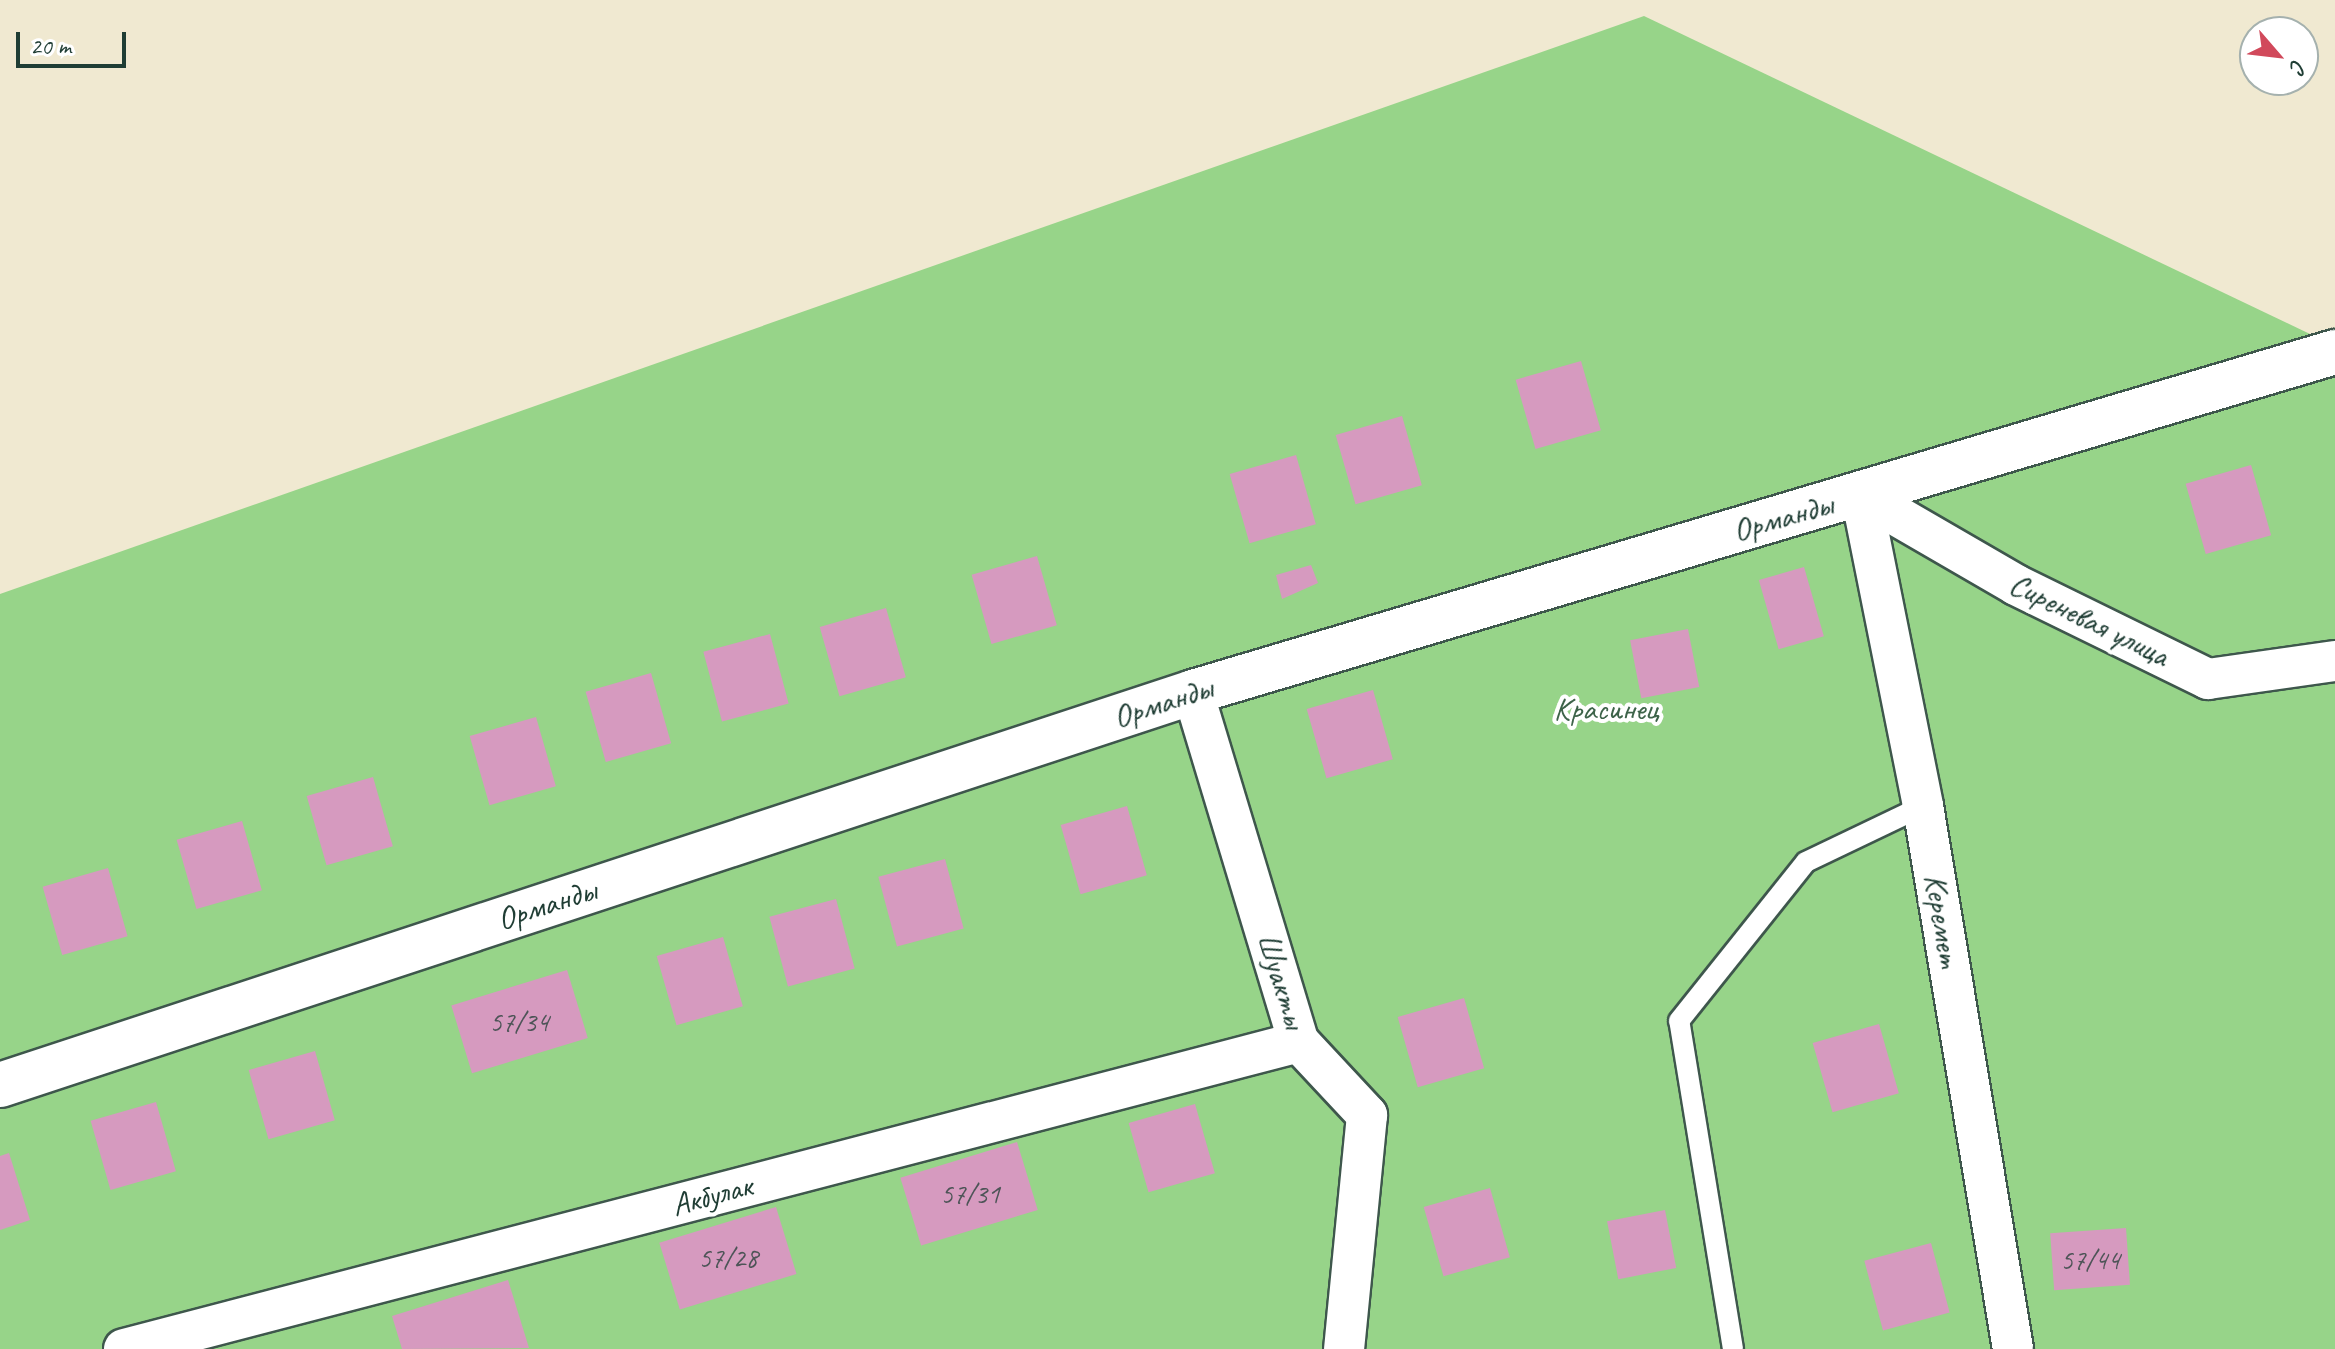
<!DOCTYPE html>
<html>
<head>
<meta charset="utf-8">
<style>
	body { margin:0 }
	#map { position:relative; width:2335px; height:1349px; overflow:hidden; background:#f0e9d1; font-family:Caveat,sans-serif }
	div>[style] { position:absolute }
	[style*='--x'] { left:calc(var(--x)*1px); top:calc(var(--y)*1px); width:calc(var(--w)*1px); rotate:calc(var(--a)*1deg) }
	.green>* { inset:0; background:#97d489 }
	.building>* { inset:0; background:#d69abf; transform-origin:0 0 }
	.roads { filter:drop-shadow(2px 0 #3e574c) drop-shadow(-2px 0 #3e574c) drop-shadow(0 2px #3e574c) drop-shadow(0 -2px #3e574c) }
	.lane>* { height:20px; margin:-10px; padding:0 10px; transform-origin:10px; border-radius:10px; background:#fff }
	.street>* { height:40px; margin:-20px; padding:0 20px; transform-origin:20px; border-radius:20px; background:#fff }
	.secondary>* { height:44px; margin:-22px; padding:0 22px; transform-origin:22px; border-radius:22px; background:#fff }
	span { translate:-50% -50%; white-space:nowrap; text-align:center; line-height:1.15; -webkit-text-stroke:8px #fff; paint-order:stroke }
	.number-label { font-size:28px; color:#4d5457 }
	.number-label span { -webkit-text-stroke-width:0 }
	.street-label { font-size:32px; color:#1f3d34 }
	.park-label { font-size:32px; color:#3d6349 }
	.north { position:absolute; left:2239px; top:16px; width:80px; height:80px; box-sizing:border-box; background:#fff; border:2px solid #a5b1ae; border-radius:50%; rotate:118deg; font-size:22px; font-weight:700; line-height:32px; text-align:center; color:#1f3d34 }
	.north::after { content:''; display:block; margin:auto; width:28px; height:36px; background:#d1495b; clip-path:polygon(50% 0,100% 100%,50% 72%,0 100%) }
	.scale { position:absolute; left:16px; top:32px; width:110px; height:36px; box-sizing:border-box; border:4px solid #1f3d34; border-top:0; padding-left:10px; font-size:24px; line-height:28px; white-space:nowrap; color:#1f3d34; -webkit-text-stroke:6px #fff; paint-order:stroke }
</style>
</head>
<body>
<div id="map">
	<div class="green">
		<i style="clip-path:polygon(1644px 16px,2335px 346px,2335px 1349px,0 1349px,0 594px)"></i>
	</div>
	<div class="building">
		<i style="left:1581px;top:361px;width:72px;height:68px;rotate:74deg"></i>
		<i style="left:1402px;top:416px;width:72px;height:69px;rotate:74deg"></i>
		<i style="left:1296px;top:455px;width:72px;height:69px;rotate:74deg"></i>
		<i style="left:2251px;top:465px;width:73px;height:68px;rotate:74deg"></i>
		<i style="left:1037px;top:556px;width:72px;height:68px;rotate:74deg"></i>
		<i style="clip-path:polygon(1311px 565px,1318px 583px,1282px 599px,1276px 575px)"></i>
		<i style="left:1804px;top:567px;width:72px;height:47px;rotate:74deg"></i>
		<i style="left:886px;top:608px;width:72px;height:69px;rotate:74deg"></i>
		<i style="left:1688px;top:629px;width:59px;height:59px;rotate:79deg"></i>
		<i style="left:770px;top:634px;width:72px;height:69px;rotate:75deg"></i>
		<i style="left:651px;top:673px;width:73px;height:68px;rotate:74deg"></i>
		<i style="left:1373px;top:690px;width:72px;height:69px;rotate:74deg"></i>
		<i style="left:536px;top:717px;width:72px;height:69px;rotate:74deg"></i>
		<i style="left:373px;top:777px;width:72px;height:69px;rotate:74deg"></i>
		<i style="left:1127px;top:806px;width:72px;height:69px;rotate:74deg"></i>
		<i style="left:242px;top:821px;width:72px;height:68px;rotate:74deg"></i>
		<i style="left:945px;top:859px;width:72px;height:69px;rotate:75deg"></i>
		<i style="left:108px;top:868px;width:71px;height:68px;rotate:74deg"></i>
		<i style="left:836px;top:899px;width:72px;height:69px;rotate:75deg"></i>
		<i style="left:723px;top:937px;width:72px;height:69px;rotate:74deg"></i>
		<i style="left:567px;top:970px;width:71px;height:121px;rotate:73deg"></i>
		<i style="left:1464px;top:998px;width:73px;height:69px;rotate:74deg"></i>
		<i style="left:1879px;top:1024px;width:72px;height:69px;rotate:74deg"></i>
		<i style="left:315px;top:1051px;width:72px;height:69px;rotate:74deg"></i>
		<i style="left:156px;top:1102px;width:72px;height:68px;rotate:74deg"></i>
		<i style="left:1195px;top:1104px;width:72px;height:69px;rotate:74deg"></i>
		<i style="left:1017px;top:1142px;width:71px;height:122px;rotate:73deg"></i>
		<i style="clip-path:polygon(9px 1153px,30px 1220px,0 1230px,0 1156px)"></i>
		<i style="left:1490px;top:1188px;width:72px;height:69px;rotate:74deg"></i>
		<i style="left:776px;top:1207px;width:70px;height:122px;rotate:73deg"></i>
		<i style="left:1665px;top:1210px;width:59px;height:59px;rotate:79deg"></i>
		<i style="left:2126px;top:1228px;width:57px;height:76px;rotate:86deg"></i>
		<i style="left:1931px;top:1243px;width:72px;height:69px;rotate:75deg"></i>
		<i style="clip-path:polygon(508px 1280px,529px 1348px,402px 1349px,392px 1316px)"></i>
	</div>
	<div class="roads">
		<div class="lane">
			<i style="--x:1733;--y:1349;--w:332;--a:-99.3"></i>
			<i style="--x:1679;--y:1021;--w:203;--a:-51.4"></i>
			<i style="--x:1806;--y:862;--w:130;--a:-25.6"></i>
		</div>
		<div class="street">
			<i style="--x:1861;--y:495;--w:317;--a:78.7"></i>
			<i style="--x:1923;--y:806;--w:550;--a:80.59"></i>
			<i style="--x:1861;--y:495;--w:179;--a:30.1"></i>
			<i style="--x:2016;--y:585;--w:214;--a:26.1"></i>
			<i style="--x:2208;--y:679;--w:128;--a:-8.1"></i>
			<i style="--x:1193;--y:692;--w:366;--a:73.2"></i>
			<i style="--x:1299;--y:1042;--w:100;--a:47"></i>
			<i style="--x:1367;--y:1115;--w:235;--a:95.6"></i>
			<i style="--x:124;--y:1349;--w:1214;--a:-14.64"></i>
		</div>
		<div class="secondary">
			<i style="--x:0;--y:1085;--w:1256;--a:-18.23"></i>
			<i style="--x:1193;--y:692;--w:1192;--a:-16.58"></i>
		</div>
	</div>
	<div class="number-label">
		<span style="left:519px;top:1022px">57/34</span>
		<span style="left:970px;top:1194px">57/31</span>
		<span style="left:728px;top:1258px">57/28</span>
		<span style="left:2090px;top:1260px">57/44</span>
	</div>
	<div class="street-label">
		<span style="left:1783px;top:518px;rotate:-16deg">Орманды</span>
		<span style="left:2089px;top:620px;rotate:26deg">Сиреневая улица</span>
		<span style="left:1163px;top:703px;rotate:-18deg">Орманды</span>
		<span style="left:547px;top:905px;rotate:-18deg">Орманды</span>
		<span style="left:1942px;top:921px;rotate:81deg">Керемет</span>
		<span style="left:1281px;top:981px;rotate:73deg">Шуакты</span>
		<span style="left:712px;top:1196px;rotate:-15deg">Акбулак</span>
	</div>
	<div class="park-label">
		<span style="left:1606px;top:709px">Красинец</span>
	</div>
	<div class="north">С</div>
	<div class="scale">20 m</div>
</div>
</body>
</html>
